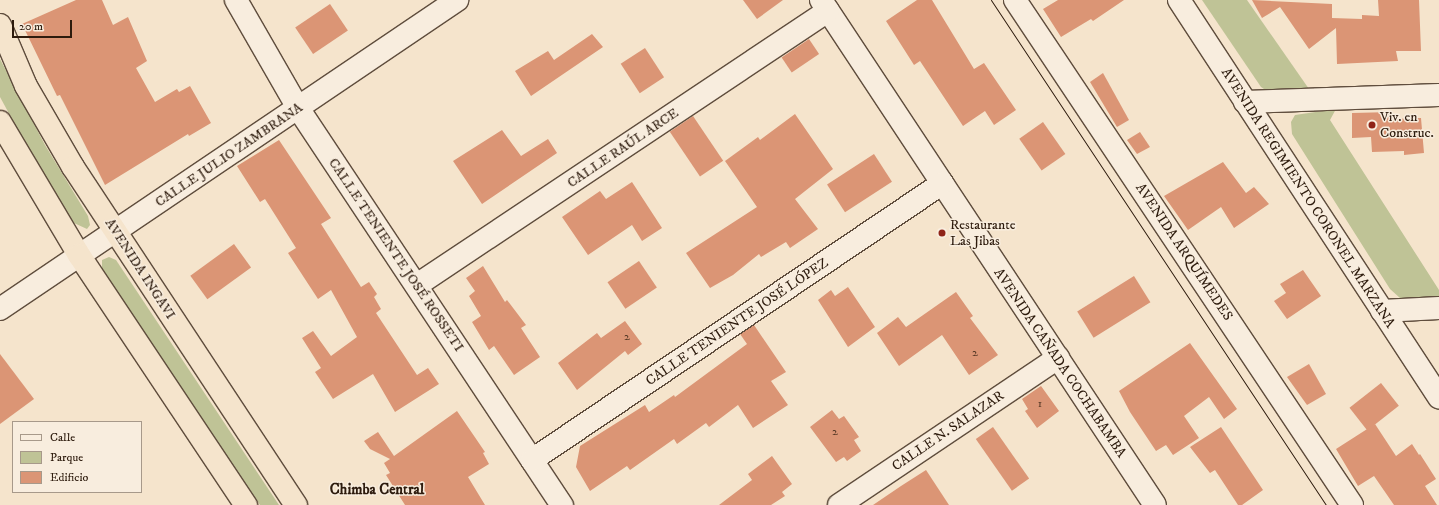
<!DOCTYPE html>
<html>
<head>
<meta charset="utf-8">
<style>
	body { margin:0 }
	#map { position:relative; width:1439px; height:505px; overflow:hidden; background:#f5e4cc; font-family:"IM FELL DW Pica",serif }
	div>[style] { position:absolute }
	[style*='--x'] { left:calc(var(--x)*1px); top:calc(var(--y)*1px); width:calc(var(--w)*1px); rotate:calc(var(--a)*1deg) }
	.green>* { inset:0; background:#bfc396 }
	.building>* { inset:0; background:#db9575; transform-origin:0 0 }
	.roads { filter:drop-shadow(1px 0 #5f4d3d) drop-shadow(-1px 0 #5f4d3d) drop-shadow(0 1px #5f4d3d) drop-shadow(0 -1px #5f4d3d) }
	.minor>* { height:22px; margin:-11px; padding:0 11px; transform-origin:11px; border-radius:11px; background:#f8edde }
	.trunk>* { height:22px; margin:-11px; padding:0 11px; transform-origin:11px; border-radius:11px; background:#f5e4cc }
	.tram>* { height:1px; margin:-0.5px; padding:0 0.5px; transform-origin:0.5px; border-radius:0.5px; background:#2d1b0d }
	.dots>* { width:11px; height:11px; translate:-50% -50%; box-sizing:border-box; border:2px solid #f8edde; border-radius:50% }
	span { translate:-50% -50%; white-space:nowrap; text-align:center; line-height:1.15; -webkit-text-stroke:3px #f8edde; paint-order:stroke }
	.number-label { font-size:12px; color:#583a27 }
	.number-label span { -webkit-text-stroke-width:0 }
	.poi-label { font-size:14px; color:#2d1b0d }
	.left { translate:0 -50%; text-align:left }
	.street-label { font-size:14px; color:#2d1b0d }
	.neighbourhood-label { font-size:15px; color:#2d1b0d; font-weight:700 }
	.legend { position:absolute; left:12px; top:421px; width:130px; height:72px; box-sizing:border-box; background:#f8edde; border:1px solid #a7998a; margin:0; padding:5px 7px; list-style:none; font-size:12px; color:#2d1b0d }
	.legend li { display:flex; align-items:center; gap:8px; height:20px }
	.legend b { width:20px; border:1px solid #a7998a }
	.scale { position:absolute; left:12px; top:20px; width:60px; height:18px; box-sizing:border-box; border:2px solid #2d1b0d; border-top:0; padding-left:5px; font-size:12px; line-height:14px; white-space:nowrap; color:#2d1b0d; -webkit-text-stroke:3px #f8edde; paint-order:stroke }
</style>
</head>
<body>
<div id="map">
	<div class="green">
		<i style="clip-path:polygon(1202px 0,1247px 0,1309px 89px,1267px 91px,1261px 87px)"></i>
		<i style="clip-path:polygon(0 59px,45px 145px,88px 216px,90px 225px,87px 229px,74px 223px,31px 154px,0 97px)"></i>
		<i style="clip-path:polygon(1336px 109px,1330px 120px,1439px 290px,1439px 299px,1400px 298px,1390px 289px,1292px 134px,1291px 122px,1295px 115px)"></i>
		<i style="clip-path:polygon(109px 257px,116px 260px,279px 505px,260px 505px,102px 269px,102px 260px)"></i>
	</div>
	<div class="building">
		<i style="clip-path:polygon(76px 0,102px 0,113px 25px,128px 17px,147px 61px,136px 68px,155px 102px,177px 89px,179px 92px,190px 86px,211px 123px,189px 136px,188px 134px,105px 185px,60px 95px,57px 96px,22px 24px)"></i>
		<i style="clip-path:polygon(743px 0,783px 0,757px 19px)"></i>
		<i style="clip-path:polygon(917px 0,932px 0,974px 69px,984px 63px,1016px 110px,994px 125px,985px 111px,963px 126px,920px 61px,914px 65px,886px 21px)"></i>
		<i style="clip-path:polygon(1058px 0,1124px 0,1093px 21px,1091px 19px,1061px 37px,1043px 9px)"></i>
		<i style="clip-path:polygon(1252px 0,1332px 4px,1332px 18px,1362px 19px,1362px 15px,1379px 16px,1378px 0,1419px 0,1421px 51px,1396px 51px,1398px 61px,1337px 64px,1336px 28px,1309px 49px,1280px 7px,1262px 18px)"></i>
		<i style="left:330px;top:4px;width:32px;height:42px;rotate:56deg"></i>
		<i style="clip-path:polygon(592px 34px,603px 47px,531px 96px,515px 71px,548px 51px,554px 60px)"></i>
		<i style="left:809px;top:39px;width:18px;height:33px;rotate:56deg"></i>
		<i style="left:645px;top:48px;width:35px;height:29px;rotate:57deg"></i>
		<i style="clip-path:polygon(1103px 73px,1129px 120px,1117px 127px,1090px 82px)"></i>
		<i style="clip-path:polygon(1392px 112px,1392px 119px,1421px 118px,1424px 153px,1404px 155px,1404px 151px,1372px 152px,1371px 137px,1352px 138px,1352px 113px)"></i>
		<i style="clip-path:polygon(795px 114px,833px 169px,795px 199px,818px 229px,790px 248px,786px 242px,761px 257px,759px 254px,733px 275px,710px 288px,686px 253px,757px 207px,725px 161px,758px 137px,760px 140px)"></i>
		<i style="left:693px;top:116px;width:54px;height:28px;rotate:56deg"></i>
		<i style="left:1043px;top:122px;width:39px;height:29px;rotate:55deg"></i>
		<i style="clip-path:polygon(502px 130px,521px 156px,548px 139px,557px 153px,482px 204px,453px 161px)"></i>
		<i style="clip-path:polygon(1140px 132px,1150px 147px,1137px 154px,1127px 140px)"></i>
		<i style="clip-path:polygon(279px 140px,331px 218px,321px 224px,361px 287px,369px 282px,377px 294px,374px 297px,381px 309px,376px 313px,417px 375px,428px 368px,439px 384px,395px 412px,373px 374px,333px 399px,315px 372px,321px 368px,302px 338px,313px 331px,331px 356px,357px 337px,331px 290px,318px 299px,288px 253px,296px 248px,265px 199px,260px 202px,237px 166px)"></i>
		<i style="left:874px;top:154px;width:33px;height:56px;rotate:57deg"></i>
		<i style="clip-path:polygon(1223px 162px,1246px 193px,1254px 187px,1269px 204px,1234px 228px,1221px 207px,1188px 230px,1164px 196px)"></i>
		<i style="clip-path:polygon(632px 182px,662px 228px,642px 241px,632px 225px,588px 255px,562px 217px,600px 191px,606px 199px)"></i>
		<i style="left:234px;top:244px;width:29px;height:54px;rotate:54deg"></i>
		<i style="left:639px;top:261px;width:32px;height:38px;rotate:56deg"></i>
		<i style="clip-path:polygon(483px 266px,505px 302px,507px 300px,526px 325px,521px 328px,540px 357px,514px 375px,494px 346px,489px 350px,472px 322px,481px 316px,469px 296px,475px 291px,466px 278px)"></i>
		<i style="clip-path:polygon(1303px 270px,1321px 296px,1287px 319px,1274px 301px,1286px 293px,1280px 284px)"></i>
		<i style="left:1134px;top:276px;width:31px;height:67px;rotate:58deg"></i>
		<i style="clip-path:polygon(848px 287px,875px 327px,848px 347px,818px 300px,831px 290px,835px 296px)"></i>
		<i style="clip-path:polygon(956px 292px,973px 316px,970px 318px,998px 355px,969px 375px,942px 335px,899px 366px,877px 333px,898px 317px,906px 327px)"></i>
		<i style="clip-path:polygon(625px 321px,642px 344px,628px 355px,625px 351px,577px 390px,558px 363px,597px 333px,601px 338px)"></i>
		<i style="clip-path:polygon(754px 325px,786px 372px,771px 381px,788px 405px,753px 428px,738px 405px,709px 427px,706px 423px,677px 444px,674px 439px,630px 470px,627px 466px,590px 491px,576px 467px,580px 446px,645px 405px,649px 412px,674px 395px,675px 397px,747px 344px,740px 334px)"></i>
		<i style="clip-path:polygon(1190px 343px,1237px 409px,1224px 419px,1209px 397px,1184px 416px,1199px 438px,1173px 455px,1166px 445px,1156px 451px,1130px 412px,1119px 391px)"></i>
		<i style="clip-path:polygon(0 354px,34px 399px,0 424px)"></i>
		<i style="clip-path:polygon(1309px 364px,1326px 394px,1307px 405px,1287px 377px)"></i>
		<i style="left:1381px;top:383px;width:29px;height:40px;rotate:52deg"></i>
		<i style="clip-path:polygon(1041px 386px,1059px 411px,1037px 428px,1025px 411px,1028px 409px,1022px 399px)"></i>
		<i style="clip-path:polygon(832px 410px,839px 419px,844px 416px,859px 437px,854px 440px,861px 451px,847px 461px,844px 457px,836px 462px,810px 427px)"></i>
		<i style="clip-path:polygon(457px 411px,485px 452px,483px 453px,489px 464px,468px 477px,485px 505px,405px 505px,386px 475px,390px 473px,384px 463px,390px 459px,370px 449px,364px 441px,378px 432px,394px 456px)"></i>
		<i style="clip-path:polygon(1375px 424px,1396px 456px,1412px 444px,1419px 455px,1420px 454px,1436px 479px,1425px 486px,1437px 505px,1394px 505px,1374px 476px,1358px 486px,1336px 449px)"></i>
		<i style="left:993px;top:427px;width:63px;height:21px;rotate:55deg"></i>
		<i style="clip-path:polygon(1221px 427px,1263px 490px,1242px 505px,1238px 505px,1215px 470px,1210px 473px,1190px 447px)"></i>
		<i style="clip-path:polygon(772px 456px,792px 484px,782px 492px,785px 496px,771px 505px,719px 505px,752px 480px,748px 474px)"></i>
		<i style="clip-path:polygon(926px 470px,949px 505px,873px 505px,901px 486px)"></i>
	</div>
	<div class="roads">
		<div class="minor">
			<i style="--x:236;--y:0;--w:125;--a:60.1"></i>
			<i style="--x:298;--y:108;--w:477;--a:56.4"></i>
			<i style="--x:821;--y:0;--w:605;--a:56.52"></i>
			<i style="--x:1015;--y:0;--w:607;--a:56.28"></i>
			<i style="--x:1179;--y:0;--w:475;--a:56.8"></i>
			<i style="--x:1245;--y:102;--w:194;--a:-2.1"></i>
			<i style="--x:417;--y:285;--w:494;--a:-33.7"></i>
			<i style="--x:0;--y:309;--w:552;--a:-34.06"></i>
			<i style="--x:1382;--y:311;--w:57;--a:-3"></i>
			<i style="--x:532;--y:460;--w:495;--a:-34"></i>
			<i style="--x:839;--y:505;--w:264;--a:-33.9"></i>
		</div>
		<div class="trunk">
			<i style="--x:0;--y:25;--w:66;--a:66.9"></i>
			<i style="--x:26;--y:86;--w:94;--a:59.9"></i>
			<i style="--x:73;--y:167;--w:405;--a:56.6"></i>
			<i style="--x:0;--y:122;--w:155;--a:59.3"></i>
			<i style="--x:79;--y:255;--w:301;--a:56.3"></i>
		</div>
	</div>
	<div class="tram">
		<i style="--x:991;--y:0;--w:606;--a:56.44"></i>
	</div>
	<div class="dots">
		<i style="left:1372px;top:125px;background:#8f2418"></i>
		<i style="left:942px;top:233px;background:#8f2418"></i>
	</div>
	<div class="number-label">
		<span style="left:627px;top:337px">2</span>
		<span style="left:975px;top:353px">2</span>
		<span style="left:1040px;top:404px">1</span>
		<span style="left:835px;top:432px">2</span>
	</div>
	<div class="poi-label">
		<span class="left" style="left:1380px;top:125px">Viv. en<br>Construc.</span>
		<span class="left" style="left:950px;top:233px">Restaurante<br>Las Jibas</span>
	</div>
	<div class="street-label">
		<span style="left:623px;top:148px;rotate:-34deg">CALLE RAÚL ARCE</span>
		<span style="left:229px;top:155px;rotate:-34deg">CALLE JULIO ZAMBRANA</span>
		<span style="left:1308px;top:198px;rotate:57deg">AVENIDA REGIMIENTO CORONEL MARZANA</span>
		<span style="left:1184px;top:252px;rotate:56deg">AVENIDA ARQUÍMEDES</span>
		<span style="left:396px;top:255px;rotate:56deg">CALLE TENIENTE JOSÉ ROSSETI</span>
		<span style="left:140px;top:269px;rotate:57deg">AVENIDA INGAVI</span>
		<span style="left:737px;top:322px;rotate:-34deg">CALLE TENIENTE JOSÉ LÓPEZ</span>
		<span style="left:1060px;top:363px;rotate:56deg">AVENIDA CAÑADA COCHABAMBA</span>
		<span style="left:948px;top:431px;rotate:-34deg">CALLE N. SALAZAR</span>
	</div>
	<div class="neighbourhood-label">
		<span style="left:377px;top:490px">Chimba Central</span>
	</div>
	<ul class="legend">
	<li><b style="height:5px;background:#f8edde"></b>Calle</li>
	<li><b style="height:11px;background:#bfc396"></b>Parque</li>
	<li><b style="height:11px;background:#db9575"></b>Edificio</li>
	</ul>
	<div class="scale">20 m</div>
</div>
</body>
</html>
